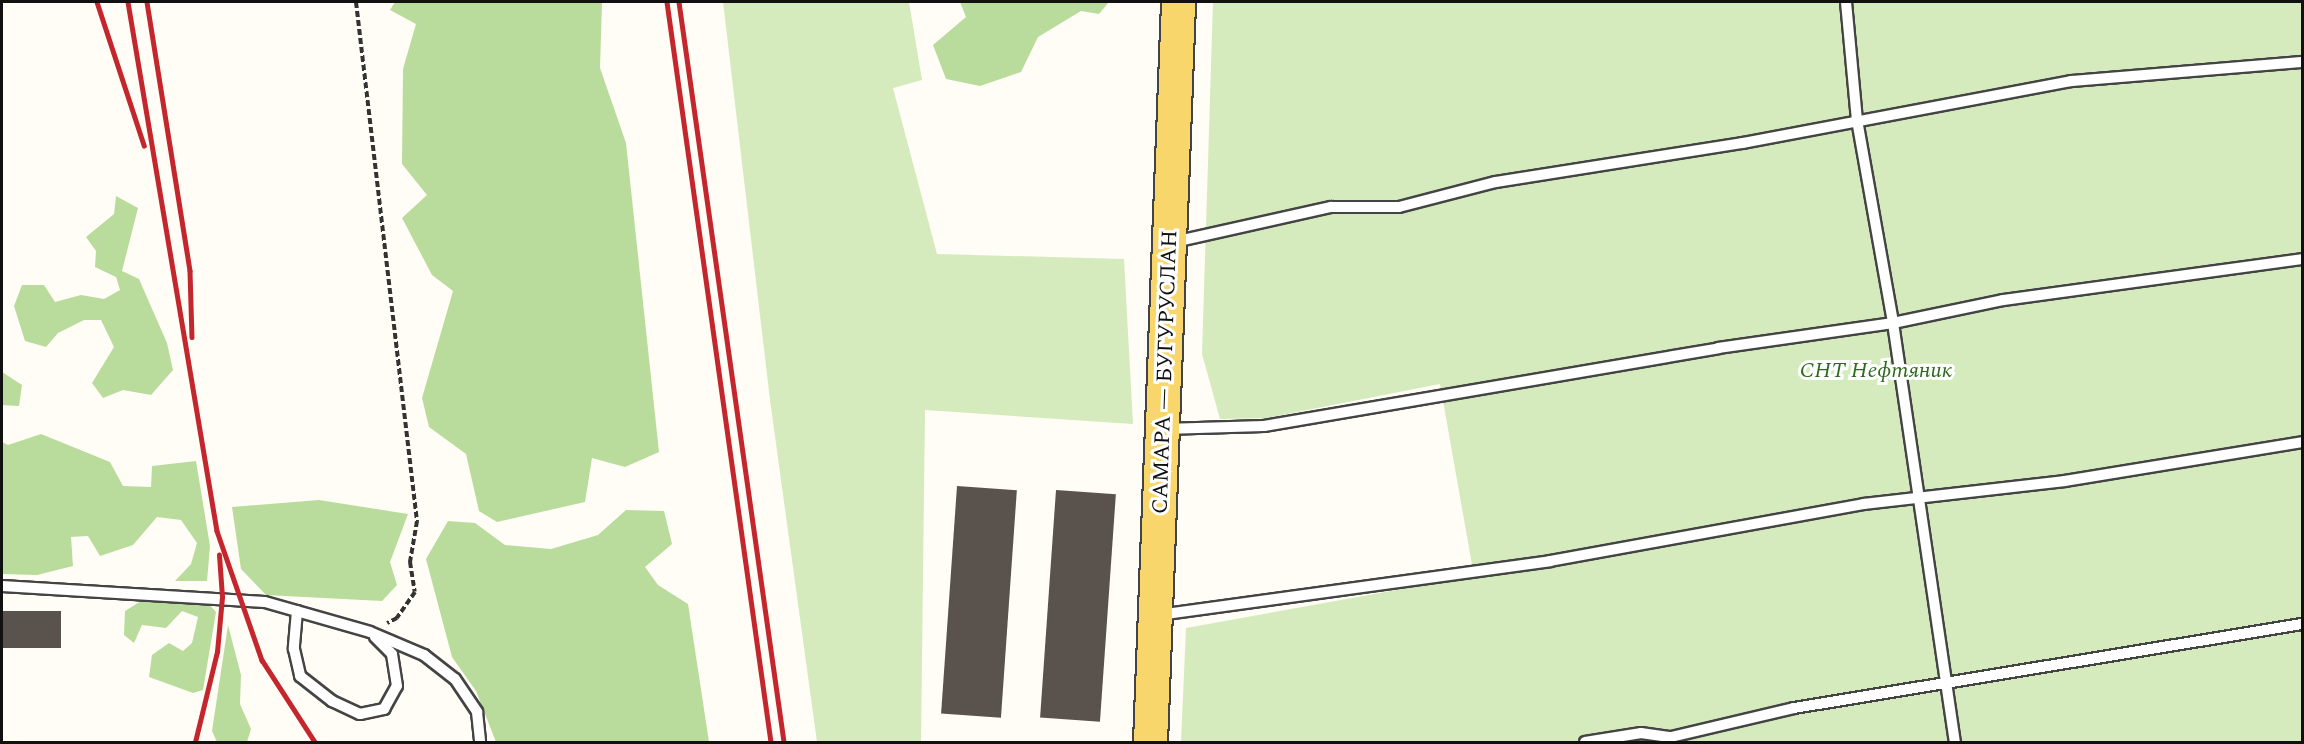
<!DOCTYPE html>
<html>
<head>
<meta charset="utf-8">
<style>
	body { margin:0 }
	#map { position:relative; width:2304px; height:744px; overflow:hidden; background:#fffdf5; font-family:Spectral,serif }
	div>[style] { position:absolute }
	[style*='--x'] { left:calc(var(--x)*1px); top:calc(var(--y)*1px); width:calc(var(--w)*1px); rotate:calc(var(--a)*1deg) }
	.green>* { inset:0; background:#d5ebbd }
	.forest>* { inset:0; background:#b9dc9c }
	.building>* { inset:0; background:#5a524d; transform-origin:0 0 }
	.path>* { height:4px; margin-top:-2px; transform-origin:0; background:repeating-linear-gradient(90deg,#333 0 6px,transparent 0 9px) }
	.roads { filter:drop-shadow(2px 0 #444) drop-shadow(-2px 0 #444) drop-shadow(0 2px #444) drop-shadow(0 -2px #444) }
	.lane>* { height:10px; margin:-5px; padding:0 5px; transform-origin:5px; border-radius:5px; background:#fff }
	.primary>* { height:33px; margin:-16.5px; padding:0 16.5px; transform-origin:16.5px; border-radius:16.5px; background:#f9d66b }
	.rail>* { height:4.5px; margin:-2.25px; padding:0 2.25px; transform-origin:2.25px; border-radius:2.25px; background:#c4262e }
	span { translate:-50% -50%; white-space:nowrap; text-align:center; line-height:1.15; -webkit-text-stroke:6px #fff; paint-order:stroke }
	.park-label { font-size:22px; color:#2f6b1f; font-style:italic }
	.street-label { font-size:22px; color:#111 }
	.frame { position:absolute; inset:0; border:3px solid #111; pointer-events:none }
</style>
</head>
<body>
<div id="map">
	<div class="green">
		<i style="clip-path:polygon(723px 2px,909px 2px,922px 80px,893px 88px,937px 254px,1124px 259px,1133px 424px,925px 410px,921px 742px,817px 742px,770px 400px)"></i>
		<i style="clip-path:polygon(1213px 2px,2302px 2px,2302px 742px,1181px 742px,1186px 628px,1474px 576px,1440px 384px,1266px 418px,1220px 419px,1202px 354px)"></i>
	</div>
	<div class="forest">
		<i style="clip-path:polygon(395px 2px,602px 2px,600px 68px,626px 143px,659px 452px,625px 467px,592px 458px,585px 502px,497px 522px,479px 511px,466px 454px,429px 427px,422px 398px,453px 291px,432px 275px,402px 218px,427px 195px,402px 164px,403px 69px,416px 24px,390px 10px)"></i>
		<i style="clip-path:polygon(960px 2px,1109px 2px,1099px 14px,1081px 11px,1038px 37px,1021px 72px,980px 86px,946px 79px,933px 45px,966px 17px)"></i>
		<i style="clip-path:polygon(116px 196px,138px 208px,122px 271px,139px 279px,167px 343px,173px 370px,151px 395px,123px 390px,103px 398px,92px 383px,114px 347px,101px 320px,84px 320px,58px 333px,46px 347px,25px 341px,14px 306px,22px 285px,44px 285px,55px 302px,81px 295px,104px 299px,120px 290px,116px 277px,95px 267px,96px 251px,86px 237px,114px 214px)"></i>
		<i style="clip-path:polygon(2px 372px,22px 385px,19px 406px,2px 405px)"></i>
		<i style="clip-path:polygon(41px 434px,110px 462px,123px 486px,151px 487px,152px 466px,196px 461px,210px 546px,207px 581px,175px 581px,191px 564px,197px 543px,181px 520px,157px 517px,133px 545px,100px 556px,88px 536px,71px 537px,73px 566px,37px 575px,2px 574px,2px 442px,8px 445px)"></i>
		<i style="clip-path:polygon(319px 500px,408px 514px,390px 562px,397px 585px,382px 601px,266px 595px,241px 569px,232px 507px)"></i>
		<i style="clip-path:polygon(626px 510px,664px 511px,672px 544px,645px 567px,658px 585px,688px 604px,709px 742px,496px 742px,476px 691px,452px 657px,426px 559px,448px 521px,475px 523px,505px 545px,551px 549px,598px 535px)"></i>
		<i style="clip-path:polygon(146px 598px,207px 602px,216px 612px,203px 690px,193px 693px,149px 677px,152px 655px,169px 643px,183px 651px,192px 643px,198px 617px,182px 611px,166px 628px,142px 625px,134px 643px,124px 635px,125px 611px)"></i>
		<i style="clip-path:polygon(228px 625px,241px 675px,240px 704px,251px 729px,247px 742px,217px 742px,212px 731px)"></i>
	</div>
	<div class="building">
		<i style="left:957px;top:486px;width:60px;height:228px;rotate:4deg"></i>
		<i style="left:1056px;top:490px;width:60px;height:228px;rotate:4deg"></i>
		<i style="left:61px;top:611px;width:37px;height:59px;rotate:90deg"></i>
	</div>
	<div class="path">
		<i style="--x:356;--y:2;--w:523;--a:83.3"></i>
		<i style="--x:417;--y:521;--w:42;--a:99.7"></i>
		<i style="--x:410;--y:562;--w:30;--a:81"></i>
		<i style="--x:415;--y:592;--w:32;--a:125"></i>
		<i style="--x:397;--y:618;--w:11;--a:153"></i>
	</div>
	<div class="roads">
		<div class="lane">
			<i style="--x:1846;--y:2;--w:119;--a:84.7"></i>
			<i style="--x:1857;--y:120;--w:206;--a:79.9"></i>
			<i style="--x:1893;--y:323;--w:424;--a:81.6"></i>
			<i style="--x:1174;--y:242;--w:161;--a:-12.6"></i>
			<i style="--x:1331;--y:207;--w:68;--a:0"></i>
			<i style="--x:1399;--y:207;--w:100;--a:-14.5"></i>
			<i style="--x:1496;--y:182;--w:250;--a:-9"></i>
			<i style="--x:1743;--y:143;--w:334;--a:-10.7"></i>
			<i style="--x:2071;--y:81;--w:232;--a:-4.7"></i>
			<i style="--x:1164;--y:429;--w:100;--a:-1.7"></i>
			<i style="--x:1264;--y:426;--w:461;--a:-9.7"></i>
			<i style="--x:1718;--y:348;--w:177;--a:-8.1"></i>
			<i style="--x:1893;--y:323;--w:112;--a:-11.8"></i>
			<i style="--x:2003;--y:300;--w:302;--a:-7.8"></i>
			<i style="--x:2;--y:586;--w:263;--a:3.5"></i>
			<i style="--x:265;--y:602;--w:109;--a:15.9"></i>
			<i style="--x:370;--y:632;--w:59;--a:23.1"></i>
			<i style="--x:424;--y:655;--w:39;--a:38"></i>
			<i style="--x:455;--y:679;--w:40;--a:56"></i>
			<i style="--x:477;--y:712;--w:30;--a:84"></i>
			<i style="--x:297;--y:611;--w:38;--a:95"></i>
			<i style="--x:294;--y:649;--w:28;--a:77"></i>
			<i style="--x:300;--y:676;--w:41;--a:38"></i>
			<i style="--x:332;--y:701;--w:31;--a:25"></i>
			<i style="--x:360;--y:714;--w:25;--a:-12"></i>
			<i style="--x:384;--y:709;--w:26;--a:-61"></i>
			<i style="--x:397;--y:686;--w:32;--a:-99"></i>
			<i style="--x:392;--y:654;--w:24;--a:-135"></i>
			<i style="--x:1158;--y:615;--w:396;--a:-7.8"></i>
			<i style="--x:1550;--y:561;--w:319;--a:-10.3"></i>
			<i style="--x:1864;--y:504;--w:202;--a:-6.5"></i>
			<i style="--x:2065;--y:481;--w:240;--a:-9.3"></i>
			<i style="--x:1585;--y:742;--w:57;--a:-9.1"></i>
			<i style="--x:1641;--y:733;--w:30;--a:8"></i>
			<i style="--x:1671;--y:737;--w:126;--a:-13.3"></i>
			<i style="--x:1794;--y:708;--w:515;--a:-9.39"></i>
		</div>
		<div class="primary">
			<i style="--x:1150;--y:742;--w:741;--a:-87.83"></i>
		</div>
	</div>
	<div class="rail">
		<i style="--x:97;--y:2;--w:151;--a:71.8"></i>
		<i style="--x:128;--y:2;--w:536;--a:80.45"></i>
		<i style="--x:217;--y:531;--w:137;--a:70.8"></i>
		<i style="--x:262;--y:660;--w:98;--a:57.1"></i>
		<i style="--x:147;--y:2;--w:272;--a:80.9"></i>
		<i style="--x:190;--y:271;--w:66;--a:88.3"></i>
		<i style="--x:667;--y:2;--w:747;--a:82"></i>
		<i style="--x:679;--y:2;--w:747;--a:81.92"></i>
		<i style="--x:195;--y:742;--w:93;--a:-76.3"></i>
		<i style="--x:217;--y:652;--w:55;--a:-84.8"></i>
		<i style="--x:222;--y:597;--w:42;--a:-94.1"></i>
	</div>
	<div class="park-label">
		<span style="left:1876px;top:371px">СНТ Нефтяник</span>
	</div>
	<div class="street-label">
		<span style="left:1165px;top:372px;rotate:-88deg">САМАРА — БУГУРУСЛАН</span>
	</div>
	<div class="frame"></div>
</div>
</body>
</html>
